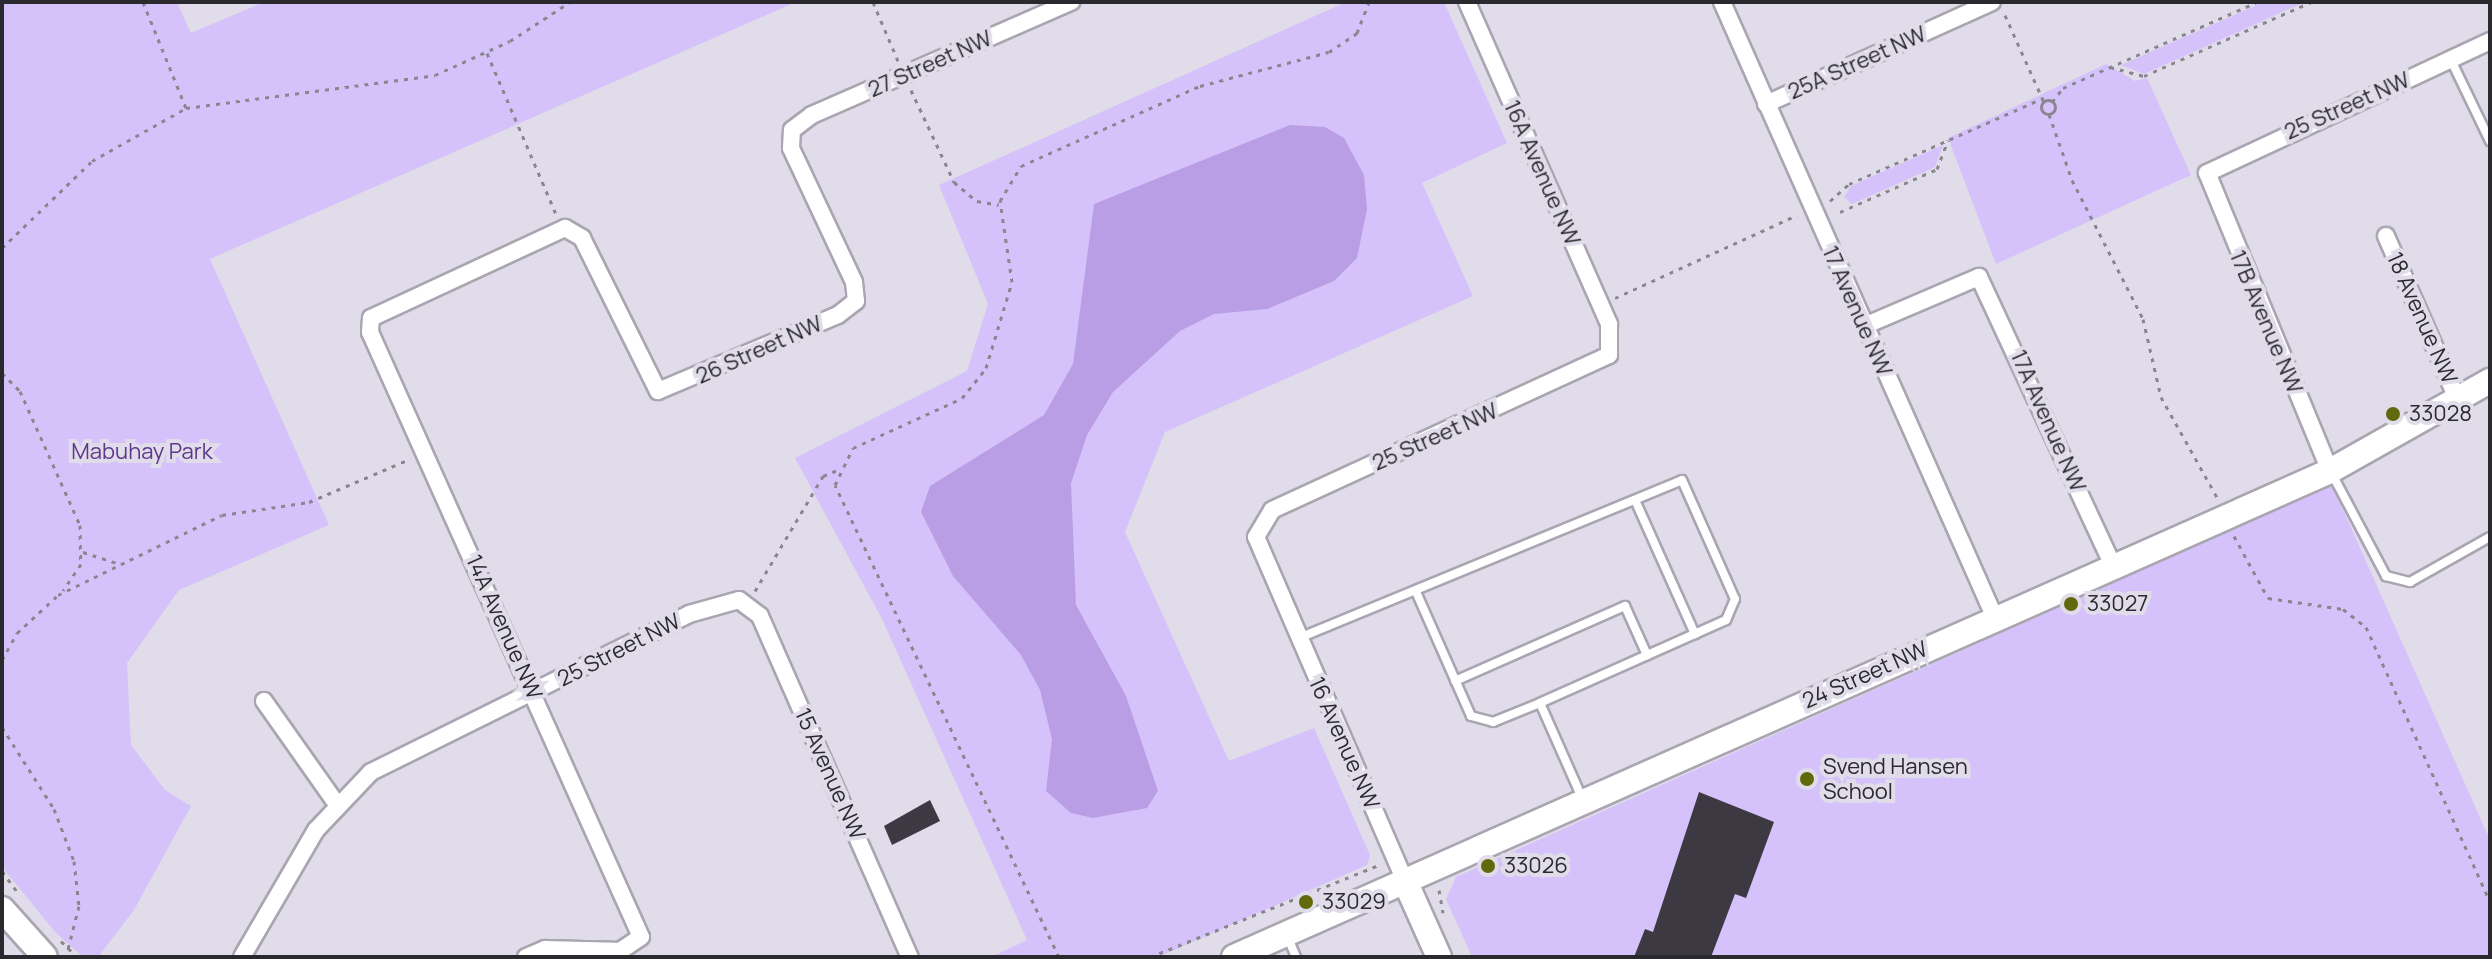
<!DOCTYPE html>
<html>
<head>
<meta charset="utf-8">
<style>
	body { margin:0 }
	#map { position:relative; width:2492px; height:959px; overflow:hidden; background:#e0dce9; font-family:Manrope,sans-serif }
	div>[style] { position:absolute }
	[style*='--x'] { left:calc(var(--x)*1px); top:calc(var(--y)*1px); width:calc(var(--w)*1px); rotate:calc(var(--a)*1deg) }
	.green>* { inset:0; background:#d6c2fa }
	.water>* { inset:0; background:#b99de5 }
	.building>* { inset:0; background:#3c3943 }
	.path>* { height:3px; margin-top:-1.5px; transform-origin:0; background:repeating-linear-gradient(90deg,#89868f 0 4px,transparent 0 10px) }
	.path>.ring { margin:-1.5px; padding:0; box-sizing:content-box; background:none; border:3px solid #89868f; border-radius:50% }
	.roads { filter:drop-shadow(2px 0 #a9a5b1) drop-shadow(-2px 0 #a9a5b1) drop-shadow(0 2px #a9a5b1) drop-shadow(0 -2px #a9a5b1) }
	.lane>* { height:8px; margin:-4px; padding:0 4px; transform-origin:4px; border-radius:4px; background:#fff }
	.street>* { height:16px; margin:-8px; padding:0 8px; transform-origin:8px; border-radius:8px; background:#fff }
	.secondary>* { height:24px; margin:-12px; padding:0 12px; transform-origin:12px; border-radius:12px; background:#fff }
	.dots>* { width:22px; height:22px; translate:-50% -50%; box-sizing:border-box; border:4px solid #e0dce9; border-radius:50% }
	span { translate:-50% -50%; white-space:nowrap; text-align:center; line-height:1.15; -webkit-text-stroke:8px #e0dce9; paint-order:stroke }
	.street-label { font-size:22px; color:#2a292d }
	.poi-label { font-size:22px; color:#2a292d }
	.left { translate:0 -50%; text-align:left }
	.park-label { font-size:22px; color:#5e388d }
	.frame { position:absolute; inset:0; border:4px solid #2a292d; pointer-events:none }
</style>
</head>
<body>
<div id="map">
	<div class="green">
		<i style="clip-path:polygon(2px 2px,177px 2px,191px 33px,264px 2px,796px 2px,210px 259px,329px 525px,179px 590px,127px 663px,131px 745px,165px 790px,191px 806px,134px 910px,98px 957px,83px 957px,56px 933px,2px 867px)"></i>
		<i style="clip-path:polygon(1346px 2px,1444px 2px,1507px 143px,1422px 183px,1473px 296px,1165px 432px,1125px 532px,1229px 761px,1314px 728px,1370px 855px,1367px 865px,1158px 957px,991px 957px,1027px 940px,882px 619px,795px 458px,967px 371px,988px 304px,939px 185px)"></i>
		<i style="clip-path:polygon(2264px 2px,2305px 2px,2144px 74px,2121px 65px)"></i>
		<i style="clip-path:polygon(2106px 64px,2135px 81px,2147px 78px,2191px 175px,1996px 264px,1948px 138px)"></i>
		<i style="clip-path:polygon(1943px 145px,1935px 167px,1852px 204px,1844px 197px,1851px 186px)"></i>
		<i style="clip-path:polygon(2332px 485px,2490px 840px,2490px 957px,1472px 957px,1446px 899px,1456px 877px)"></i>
	</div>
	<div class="water">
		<i style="clip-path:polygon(1290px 125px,1325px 127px,1344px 138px,1364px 175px,1367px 209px,1357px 258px,1334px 281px,1267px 309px,1214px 314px,1180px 331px,1113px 392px,1087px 435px,1071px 483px,1076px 605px,1126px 696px,1158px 791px,1147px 808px,1093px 818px,1071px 813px,1046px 791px,1052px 739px,1040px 690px,1021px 655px,953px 576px,921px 512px,930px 486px,1044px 415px,1073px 364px,1094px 204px)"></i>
	</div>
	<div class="building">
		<i style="clip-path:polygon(1699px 792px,1774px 822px,1746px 898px,1735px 894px,1711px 957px,1634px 957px,1645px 929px,1653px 932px)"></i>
		<i style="clip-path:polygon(930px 800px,940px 821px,892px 845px,884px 826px)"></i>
	</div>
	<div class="path">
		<i style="--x:143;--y:2;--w:114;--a:67.9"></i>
		<i style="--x:873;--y:2;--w:64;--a:67"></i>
		<i style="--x:2005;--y:15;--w:95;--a:65.9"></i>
		<i style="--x:487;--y:53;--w:175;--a:66.8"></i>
		<i style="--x:2110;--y:67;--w:35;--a:15"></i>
		<i style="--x:2144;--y:76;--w:183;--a:-23.9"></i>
		<i style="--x:911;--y:90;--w:102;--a:64.9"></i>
		<i style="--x:954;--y:182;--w:30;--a:40"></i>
		<i style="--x:977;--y:201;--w:22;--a:10"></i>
		<i class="ring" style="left:2041px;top:100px;width:11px;height:11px"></i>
		<i style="--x:2052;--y:102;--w:18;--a:-52"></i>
		<i style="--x:2063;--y:88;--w:212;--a:-23.9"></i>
		<i style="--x:2049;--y:114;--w:70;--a:70.8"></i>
		<i style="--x:2072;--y:180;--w:156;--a:62.9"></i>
		<i style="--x:2143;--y:319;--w:80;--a:77"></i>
		<i style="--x:2161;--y:397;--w:117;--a:60.8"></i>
		<i style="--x:1830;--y:201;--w:25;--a:-42"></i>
		<i style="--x:1849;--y:184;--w:212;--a:-23.9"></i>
		<i style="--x:1840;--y:212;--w:106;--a:-23.9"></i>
		<i style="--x:1937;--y:169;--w:31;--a:-69"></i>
		<i style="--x:2;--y:248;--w:125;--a:-44"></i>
		<i style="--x:92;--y:161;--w:108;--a:-29.4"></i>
		<i style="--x:186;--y:108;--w:251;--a:-7.5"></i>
		<i style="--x:435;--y:75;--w:82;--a:-24.4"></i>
		<i style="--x:510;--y:41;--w:72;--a:-33"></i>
		<i style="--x:1615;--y:298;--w:200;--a:-24.5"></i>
		<i style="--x:2;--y:373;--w:25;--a:45"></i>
		<i style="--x:20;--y:391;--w:147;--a:65.9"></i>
		<i style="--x:80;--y:525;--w:39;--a:89"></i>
		<i style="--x:81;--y:564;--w:32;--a:124"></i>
		<i style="--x:2234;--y:536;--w:71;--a:61.3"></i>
		<i style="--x:2268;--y:598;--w:76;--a:8.3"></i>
		<i style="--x:2343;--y:609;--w:29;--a:38"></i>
		<i style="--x:2366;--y:627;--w:302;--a:65.7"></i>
		<i style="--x:83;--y:552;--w:35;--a:18"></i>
		<i style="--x:755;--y:591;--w:134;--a:-59.4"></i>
		<i style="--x:823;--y:476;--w:18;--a:-22"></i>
		<i style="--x:58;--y:595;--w:182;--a:-26"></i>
		<i style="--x:222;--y:515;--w:88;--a:-8.5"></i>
		<i style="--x:309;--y:502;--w:110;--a:-23.1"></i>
		<i style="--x:2;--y:660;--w:31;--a:-61"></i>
		<i style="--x:17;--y:633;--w:54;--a:-42.8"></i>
		<i style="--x:2;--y:727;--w:97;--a:57.6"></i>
		<i style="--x:54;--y:809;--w:56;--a:69"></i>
		<i style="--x:74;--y:861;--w:45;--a:83.7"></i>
		<i style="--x:79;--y:906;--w:44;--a:104.3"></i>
		<i style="--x:2;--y:871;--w:29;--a:54"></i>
		<i style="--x:1439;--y:890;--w:23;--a:80"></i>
		<i style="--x:61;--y:941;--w:23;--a:45"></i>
		<i style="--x:1059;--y:957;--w:522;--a:-115.39"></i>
		<i style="--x:835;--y:485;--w:41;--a:-64.1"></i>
		<i style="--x:853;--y:448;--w:120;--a:-24.6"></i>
		<i style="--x:962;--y:398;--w:38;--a:-51"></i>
		<i style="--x:986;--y:368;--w:90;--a:-73.2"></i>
		<i style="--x:1012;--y:282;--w:82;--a:-98.4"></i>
		<i style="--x:1000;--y:201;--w:41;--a:-59"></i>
		<i style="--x:1021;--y:166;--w:196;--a:-24.1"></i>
		<i style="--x:1200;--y:86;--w:133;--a:-14.8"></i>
		<i style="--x:1329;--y:52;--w:34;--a:-34"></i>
		<i style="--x:1357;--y:33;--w:33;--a:-69"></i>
		<i style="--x:1150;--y:957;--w:249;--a:-21.9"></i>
	</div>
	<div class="roads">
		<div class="lane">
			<i style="--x:2451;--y:60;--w:90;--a:64.3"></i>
			<i style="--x:2331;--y:472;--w:118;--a:62.1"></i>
			<i style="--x:2386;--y:576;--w:25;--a:14"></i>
			<i style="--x:2410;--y:582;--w:92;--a:-29.4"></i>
			<i style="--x:1635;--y:500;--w:147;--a:65.9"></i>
			<i style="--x:1417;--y:594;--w:133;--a:66.1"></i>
			<i style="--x:1471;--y:716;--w:23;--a:15"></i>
			<i style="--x:1493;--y:722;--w:51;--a:-22"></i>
			<i style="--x:1299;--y:638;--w:414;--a:-22.4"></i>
			<i style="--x:1682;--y:480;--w:130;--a:66"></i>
			<i style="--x:1735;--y:599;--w:23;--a:113"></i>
			<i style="--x:1726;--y:620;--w:204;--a:156"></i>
			<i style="--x:1540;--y:703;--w:106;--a:66.1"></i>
			<i style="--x:1455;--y:681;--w:186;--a:-23.8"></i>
			<i style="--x:1625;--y:606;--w:54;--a:65.8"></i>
			<i style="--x:1288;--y:938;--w:21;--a:67"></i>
		</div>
		<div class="street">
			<i style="--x:1722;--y:2;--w:674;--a:66.1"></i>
			<i style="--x:1766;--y:104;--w:248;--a:-24.3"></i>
			<i style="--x:2386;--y:236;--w:180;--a:66.4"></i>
			<i style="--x:1864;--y:326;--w:125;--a:-23.1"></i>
			<i style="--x:1979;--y:277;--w:321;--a:65.1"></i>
			<i style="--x:2330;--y:471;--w:322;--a:-112.4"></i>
			<i style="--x:2207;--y:173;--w:312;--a:-25"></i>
			<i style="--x:264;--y:701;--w:125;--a:54.8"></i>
			<i style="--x:1405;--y:881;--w:375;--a:-113.4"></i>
			<i style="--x:1256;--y:537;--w:31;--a:-59"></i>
			<i style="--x:1272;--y:510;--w:371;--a:-24.7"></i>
			<i style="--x:1609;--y:355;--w:31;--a:-90"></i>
			<i style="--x:1609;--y:324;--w:352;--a:-113.8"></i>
			<i style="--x:242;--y:957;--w:147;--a:-59.8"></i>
			<i style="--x:316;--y:830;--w:80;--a:-46.5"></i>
			<i style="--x:371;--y:772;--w:355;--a:-26.4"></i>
			<i style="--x:689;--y:614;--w:52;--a:-15.6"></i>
			<i style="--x:739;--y:600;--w:26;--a:37"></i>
			<i style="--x:760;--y:616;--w:373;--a:66.3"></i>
			<i style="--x:526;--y:957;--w:21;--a:-23"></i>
			<i style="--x:545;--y:949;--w:75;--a:1.5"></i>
			<i style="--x:620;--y:951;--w:25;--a:-34"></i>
			<i style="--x:641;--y:937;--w:663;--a:-114.13"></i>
			<i style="--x:370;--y:332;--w:14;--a:-86"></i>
			<i style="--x:371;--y:318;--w:214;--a:-24.9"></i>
			<i style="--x:565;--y:228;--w:20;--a:30"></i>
			<i style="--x:582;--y:238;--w:171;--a:63.6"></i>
			<i style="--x:658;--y:391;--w:195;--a:-22.9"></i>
			<i style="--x:838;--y:315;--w:23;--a:-38"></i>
			<i style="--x:856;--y:301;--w:19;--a:-96"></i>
			<i style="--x:854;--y:282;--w:148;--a:-115.2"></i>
			<i style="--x:791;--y:148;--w:18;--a:-87"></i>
			<i style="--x:792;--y:130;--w:25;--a:-37"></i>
			<i style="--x:812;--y:115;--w:283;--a:-23.6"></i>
		</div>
		<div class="secondary">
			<i style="--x:1405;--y:881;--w:83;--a:65.9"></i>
			<i style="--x:2;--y:909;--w:64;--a:48.1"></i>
			<i style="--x:1234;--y:957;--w:1199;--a:-23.91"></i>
			<i style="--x:2330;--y:471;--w:184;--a:-29.4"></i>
		</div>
	</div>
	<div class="dots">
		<i style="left:2393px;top:414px;background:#62690c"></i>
		<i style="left:2071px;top:604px;background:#62690c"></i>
		<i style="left:1807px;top:779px;background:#62690c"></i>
		<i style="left:1488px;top:866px;background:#62690c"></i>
		<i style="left:1306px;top:902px;background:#62690c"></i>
	</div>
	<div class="street-label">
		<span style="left:1857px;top:63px;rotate:-24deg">25A Street NW</span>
		<span style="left:930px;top:64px;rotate:-24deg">27 Street NW</span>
		<span style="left:2347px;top:106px;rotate:-24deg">25 Street NW</span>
		<span style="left:1542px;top:173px;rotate:66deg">16A Avenue NW</span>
		<span style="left:1857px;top:311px;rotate:66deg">17 Avenue NW</span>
		<span style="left:2422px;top:318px;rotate:66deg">18 Avenue NW</span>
		<span style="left:2266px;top:322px;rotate:67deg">17B Avenue NW</span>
		<span style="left:759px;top:350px;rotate:-24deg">26 Street NW</span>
		<span style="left:2048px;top:421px;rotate:66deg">17A Avenue NW</span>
		<span style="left:1435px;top:437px;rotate:-24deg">25 Street NW</span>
		<span style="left:504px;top:627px;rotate:66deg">14A Avenue NW</span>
		<span style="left:619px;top:650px;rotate:-27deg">25 Street NW</span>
		<span style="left:1865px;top:675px;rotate:-24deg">24 Street NW</span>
		<span style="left:1344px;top:743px;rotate:66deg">16 Avenue NW</span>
		<span style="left:830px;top:774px;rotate:66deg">15 Avenue NW</span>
	</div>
	<div class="poi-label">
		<span class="left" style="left:2409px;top:414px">33028</span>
		<span class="left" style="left:2087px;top:604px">33027</span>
		<span class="left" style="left:1823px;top:779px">Svend Hansen<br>School</span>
		<span class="left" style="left:1504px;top:866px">33026</span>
		<span class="left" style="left:1322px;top:902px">33029</span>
	</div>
	<div class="park-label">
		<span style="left:142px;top:452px">Mabuhay Park</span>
	</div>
	<div class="frame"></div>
</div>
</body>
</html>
